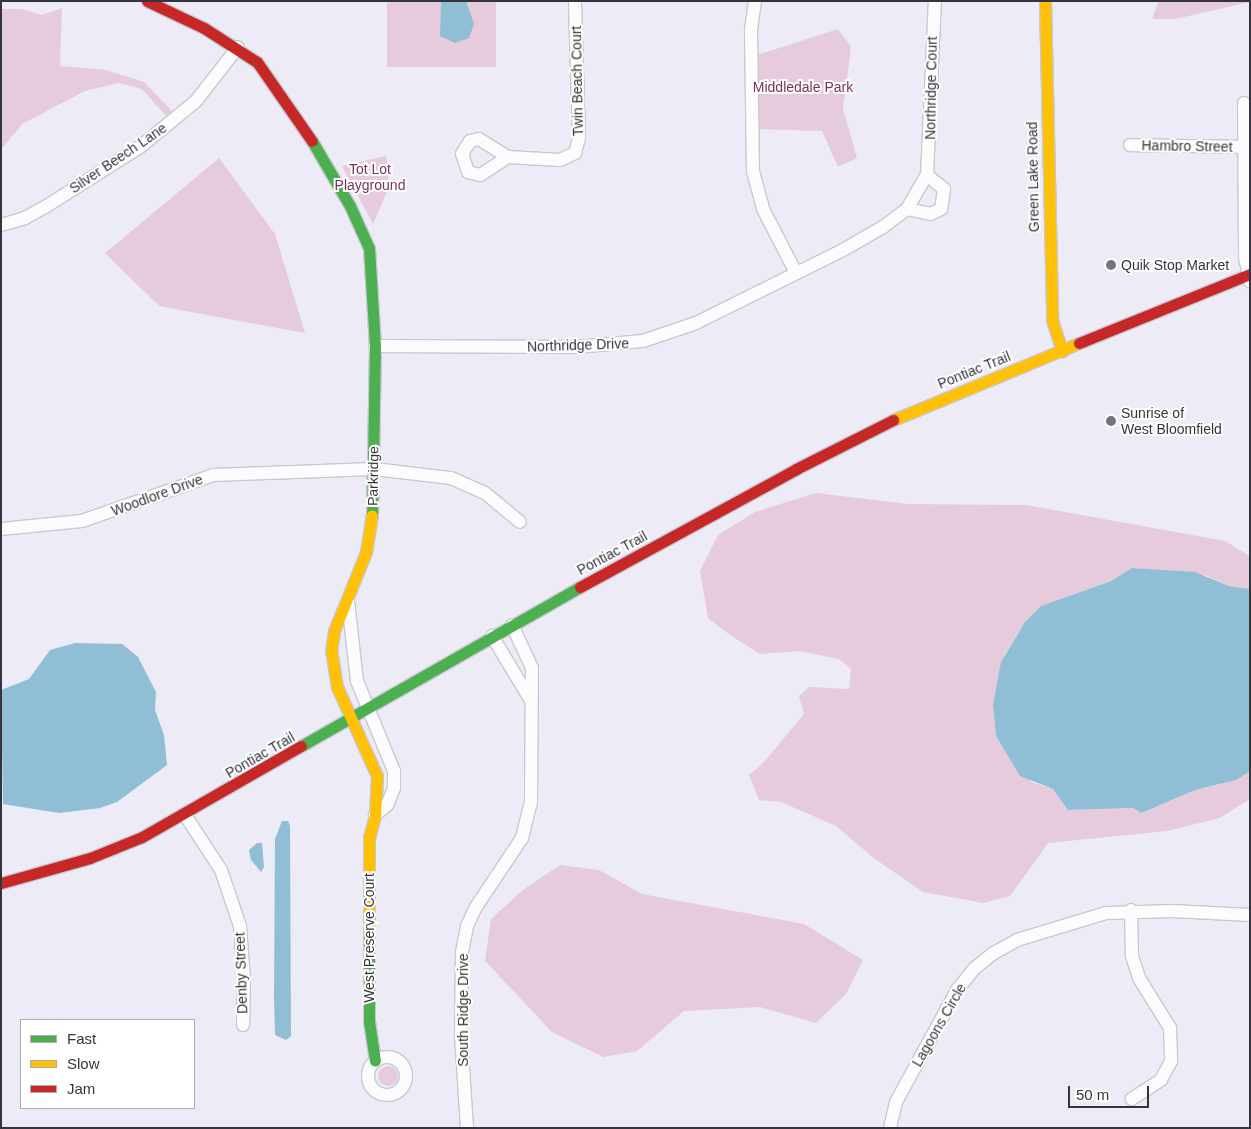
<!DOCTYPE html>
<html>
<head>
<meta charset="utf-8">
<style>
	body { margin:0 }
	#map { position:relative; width:1251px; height:1129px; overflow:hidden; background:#ecebf6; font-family:Arial,sans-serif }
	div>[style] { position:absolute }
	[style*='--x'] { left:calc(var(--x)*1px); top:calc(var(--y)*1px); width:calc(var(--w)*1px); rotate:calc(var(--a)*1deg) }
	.green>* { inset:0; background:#e6cbdd; transform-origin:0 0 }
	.round { border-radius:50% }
	.water>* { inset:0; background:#90bed5 }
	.roads { filter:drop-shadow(1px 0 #c9c8d2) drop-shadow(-1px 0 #c9c8d2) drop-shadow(0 1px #c9c8d2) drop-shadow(0 -1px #c9c8d2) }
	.street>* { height:12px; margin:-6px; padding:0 6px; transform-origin:6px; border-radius:6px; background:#fcfcfe }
	.street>.ring { margin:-6px; padding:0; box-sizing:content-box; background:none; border:12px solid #fcfcfe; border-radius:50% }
	.fast>* { height:11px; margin:-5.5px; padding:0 5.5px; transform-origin:5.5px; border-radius:5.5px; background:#4caf50 }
	.slow>* { height:11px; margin:-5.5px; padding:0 5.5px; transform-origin:5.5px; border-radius:5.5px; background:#ffc107 }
	.jam>* { height:11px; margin:-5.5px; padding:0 5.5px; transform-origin:5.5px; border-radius:5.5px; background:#c62828 }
	.dots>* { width:14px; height:14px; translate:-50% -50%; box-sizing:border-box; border:2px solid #fff; border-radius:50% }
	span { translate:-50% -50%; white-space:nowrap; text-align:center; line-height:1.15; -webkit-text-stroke:4px #fff; paint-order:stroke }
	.street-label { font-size:14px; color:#34343e }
	.park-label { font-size:14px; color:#78325a }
	.poi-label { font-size:14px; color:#34343e }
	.left { translate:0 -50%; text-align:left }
	.frame { position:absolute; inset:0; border:2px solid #34343e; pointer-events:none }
	.legend { position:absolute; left:20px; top:1019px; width:175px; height:90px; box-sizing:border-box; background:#fff; border:1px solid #aeaeb2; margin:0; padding:6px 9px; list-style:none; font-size:15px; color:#34343e }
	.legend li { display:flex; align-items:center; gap:10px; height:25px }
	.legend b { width:25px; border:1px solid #aeaeb2 }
	.scale { position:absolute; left:1068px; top:1086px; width:81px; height:22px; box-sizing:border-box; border:2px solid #34343e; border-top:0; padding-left:6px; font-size:15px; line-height:18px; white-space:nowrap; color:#34343e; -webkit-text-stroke:4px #fff; paint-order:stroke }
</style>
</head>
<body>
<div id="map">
	<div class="green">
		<i style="left:387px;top:1px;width:109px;height:66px"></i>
		<i style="clip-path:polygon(1159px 1px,1250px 1px,1250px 2px,1175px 19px,1152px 19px)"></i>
		<i style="clip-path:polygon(62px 8px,60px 66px,106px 70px,144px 82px,173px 112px,167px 117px,142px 89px,119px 83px,85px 91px,22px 124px,1px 150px,1px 9px,22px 9px,42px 15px)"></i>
		<i style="clip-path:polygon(838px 29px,851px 47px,843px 109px,857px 158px,838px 167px,822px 131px,758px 129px,757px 55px)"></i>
		<i style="clip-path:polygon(386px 156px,389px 170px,387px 192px,373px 224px,342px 166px)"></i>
		<i style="clip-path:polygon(219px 158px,275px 234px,305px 333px,159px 306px,105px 253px)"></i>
		<i style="clip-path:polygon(816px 493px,908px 504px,1026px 505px,1225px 541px,1250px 556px,1250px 589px,1229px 586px,1205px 575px,1134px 568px,1110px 581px,1041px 606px,1025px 622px,1004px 656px,993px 705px,996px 736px,1000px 743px,1031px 782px,1053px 789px,1072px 810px,1134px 808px,1138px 812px,1195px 790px,1225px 783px,1250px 771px,1250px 799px,1220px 818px,1167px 831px,1048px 843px,1010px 896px,983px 903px,923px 892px,875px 859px,836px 826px,781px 802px,759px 800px,749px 775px,764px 762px,804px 714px,799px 696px,809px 687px,849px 689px,851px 669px,839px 659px,799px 651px,760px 654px,730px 635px,708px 618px,700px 571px,718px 535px,755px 512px)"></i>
		<i style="clip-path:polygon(560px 865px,599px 870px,642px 894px,804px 924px,863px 960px,846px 994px,816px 1023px,760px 1007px,684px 1011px,637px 1051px,603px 1057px,552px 1032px,485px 961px,491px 919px,524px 889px)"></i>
		<i class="round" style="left:378px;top:1066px;width:20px;height:20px"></i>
	</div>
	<div class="water">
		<i style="clip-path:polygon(441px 1px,466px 1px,474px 24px,469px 38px,455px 43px,440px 36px)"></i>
		<i style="clip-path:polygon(1132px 568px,1195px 572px,1229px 586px,1250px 589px,1250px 771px,1236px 780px,1195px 790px,1141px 813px,1133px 808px,1068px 810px,1053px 789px,1020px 776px,996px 736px,993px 705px,1001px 662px,1025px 622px,1041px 606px,1111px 581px)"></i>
		<i style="clip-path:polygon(75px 643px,122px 644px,138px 657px,156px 692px,155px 710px,164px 735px,167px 765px,117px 802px,100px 808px,59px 813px,3px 804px,1px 690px,29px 679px,50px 650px)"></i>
		<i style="clip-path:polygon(282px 821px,288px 821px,290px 826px,291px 1036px,286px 1040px,275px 1035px,274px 999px,275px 839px)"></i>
		<i style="clip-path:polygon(257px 843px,262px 843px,264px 867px,261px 872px,251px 860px,249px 850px)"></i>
	</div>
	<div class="roads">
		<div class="street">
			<i style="--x:755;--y:1;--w:30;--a:98"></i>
			<i style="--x:751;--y:31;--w:140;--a:89.2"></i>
			<i style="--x:753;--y:171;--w:39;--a:75"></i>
			<i style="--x:763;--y:209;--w:72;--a:62.7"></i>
			<i style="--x:1244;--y:103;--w:154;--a:89.6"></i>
			<i style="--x:1245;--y:257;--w:25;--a:78"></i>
			<i style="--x:1130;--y:145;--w:115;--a:1"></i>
			<i style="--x:508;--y:157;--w:33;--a:147"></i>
			<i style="--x:480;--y:175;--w:12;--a:-166"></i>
			<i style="--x:468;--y:172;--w:19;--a:-108"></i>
			<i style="--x:462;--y:154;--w:15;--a:-58"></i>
			<i style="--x:470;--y:141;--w:9;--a:-13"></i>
			<i style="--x:479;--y:139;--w:34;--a:32"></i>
			<i style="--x:508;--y:157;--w:52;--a:3.3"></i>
			<i style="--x:560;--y:160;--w:17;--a:-25"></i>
			<i style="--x:575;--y:153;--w:16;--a:-75"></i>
			<i style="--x:579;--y:138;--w:137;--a:-91.7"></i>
			<i style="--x:907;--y:209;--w:24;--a:12"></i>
			<i style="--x:930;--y:214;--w:12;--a:-24"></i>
			<i style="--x:941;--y:209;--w:20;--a:-81"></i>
			<i style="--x:944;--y:189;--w:22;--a:-141"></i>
			<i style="--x:1;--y:225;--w:25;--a:-16"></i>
			<i style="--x:25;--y:218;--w:23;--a:-29"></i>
			<i style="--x:45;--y:207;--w:112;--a:-32.3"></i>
			<i style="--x:140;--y:147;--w:72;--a:-39.4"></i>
			<i style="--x:196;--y:101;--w:68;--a:-52.1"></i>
			<i style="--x:375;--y:346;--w:202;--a:0.3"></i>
			<i style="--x:577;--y:347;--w:66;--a:-5.2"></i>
			<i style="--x:643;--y:341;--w:56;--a:-18.8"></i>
			<i style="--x:696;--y:323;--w:164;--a:-26.4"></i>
			<i style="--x:843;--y:250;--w:46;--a:-29.9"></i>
			<i style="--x:883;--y:227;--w:30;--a:-37"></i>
			<i style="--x:907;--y:209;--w:39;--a:-60"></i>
			<i style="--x:927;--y:175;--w:174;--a:-87.4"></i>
			<i style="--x:1;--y:529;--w:81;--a:-5.6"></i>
			<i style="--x:82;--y:521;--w:139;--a:-19.3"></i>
			<i style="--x:213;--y:475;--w:161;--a:-2.1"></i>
			<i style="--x:374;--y:469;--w:78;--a:6.7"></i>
			<i style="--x:451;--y:478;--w:37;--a:24"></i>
			<i style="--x:485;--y:493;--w:45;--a:39.6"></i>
			<i style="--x:348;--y:601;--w:81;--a:83.6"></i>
			<i style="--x:357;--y:681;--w:97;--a:67.7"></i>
			<i style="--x:394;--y:771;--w:17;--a:90"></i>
			<i style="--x:394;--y:788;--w:18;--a:112"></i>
			<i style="--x:387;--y:805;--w:16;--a:140"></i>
			<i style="--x:492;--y:636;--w:74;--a:58.9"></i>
			<i style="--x:185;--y:815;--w:66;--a:56.8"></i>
			<i style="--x:221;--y:870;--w:59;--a:71.3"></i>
			<i style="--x:240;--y:926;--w:53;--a:85.7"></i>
			<i style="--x:244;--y:979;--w:46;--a:91.2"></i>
			<i style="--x:1131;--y:910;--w:46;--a:88.8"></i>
			<i style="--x:1132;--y:956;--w:23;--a:72"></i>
			<i style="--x:1139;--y:978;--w:59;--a:58.2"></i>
			<i style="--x:1170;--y:1028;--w:33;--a:88"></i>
			<i style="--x:1171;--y:1061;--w:21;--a:118"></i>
			<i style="--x:1161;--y:1080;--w:35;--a:147"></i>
			<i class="ring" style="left:368px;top:1057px;width:26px;height:26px"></i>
			<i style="--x:467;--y:1128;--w:92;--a:-93.7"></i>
			<i style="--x:461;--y:1036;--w:84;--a:-89.3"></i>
			<i style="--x:462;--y:952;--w:26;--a:-79"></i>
			<i style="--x:467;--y:926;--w:21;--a:-65"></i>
			<i style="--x:476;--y:907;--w:83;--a:-56.3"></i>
			<i style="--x:522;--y:838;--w:36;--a:-76"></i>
			<i style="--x:531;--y:803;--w:135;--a:-89.6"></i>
			<i style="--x:532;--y:668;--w:47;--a:-114.9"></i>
			<i style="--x:890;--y:1128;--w:27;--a:-77"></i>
			<i style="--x:896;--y:1102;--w:128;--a:-61.4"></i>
			<i style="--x:957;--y:990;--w:28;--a:-51"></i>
			<i style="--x:975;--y:968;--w:22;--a:-39"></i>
			<i style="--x:992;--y:954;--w:29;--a:-29"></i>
			<i style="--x:1017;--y:940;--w:93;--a:-16.9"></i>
			<i style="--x:1106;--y:913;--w:67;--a:-1.7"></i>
			<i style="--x:1173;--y:911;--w:77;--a:3"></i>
		</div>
		<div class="fast">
			<i style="--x:312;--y:141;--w:75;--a:59.7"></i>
			<i style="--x:350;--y:206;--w:46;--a:65.7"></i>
			<i style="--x:369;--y:248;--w:98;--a:86.5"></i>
			<i style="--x:375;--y:346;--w:169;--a:91"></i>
			<i style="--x:301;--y:746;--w:321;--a:-29.7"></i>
			<i style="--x:369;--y:928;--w:93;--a:90"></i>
			<i style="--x:369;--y:1021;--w:40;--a:81.5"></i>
		</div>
		<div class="slow">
			<i style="--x:1045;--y:1;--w:319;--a:88.7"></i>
			<i style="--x:1052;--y:320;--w:33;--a:72"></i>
			<i style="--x:893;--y:420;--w:201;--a:-22.5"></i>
			<i style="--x:369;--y:928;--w:90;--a:-90"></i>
			<i style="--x:369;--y:838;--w:24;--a:-75"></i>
			<i style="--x:375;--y:815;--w:39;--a:-87"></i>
			<i style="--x:377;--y:776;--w:98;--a:-114.2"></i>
			<i style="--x:337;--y:687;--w:36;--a:-99"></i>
			<i style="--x:331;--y:651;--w:20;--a:-81"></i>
			<i style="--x:334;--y:631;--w:85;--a:-67.9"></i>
			<i style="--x:366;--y:552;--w:37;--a:-81"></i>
		</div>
		<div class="jam">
			<i style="--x:147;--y:1;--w:63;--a:25.3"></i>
			<i style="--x:204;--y:28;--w:63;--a:32.7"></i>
			<i style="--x:257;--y:62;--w:96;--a:55.2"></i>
			<i style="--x:1079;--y:343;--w:184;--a:-22"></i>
			<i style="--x:580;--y:587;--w:246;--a:-28.6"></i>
			<i style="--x:796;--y:469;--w:109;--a:-26.8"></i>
			<i style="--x:1;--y:883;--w:92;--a:-15.7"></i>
			<i style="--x:90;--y:858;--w:56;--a:-22"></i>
			<i style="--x:142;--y:837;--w:183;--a:-29.8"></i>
		</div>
	</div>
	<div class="dots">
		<i style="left:1111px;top:265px;background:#74747e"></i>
		<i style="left:1111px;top:421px;background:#74747e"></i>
	</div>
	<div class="street-label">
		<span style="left:577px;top:81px;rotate:-91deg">Twin Beach Court</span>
		<span style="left:931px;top:88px;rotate:-89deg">Northridge Court</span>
		<span style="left:1187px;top:146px;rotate:1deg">Hambro Street</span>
		<span style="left:118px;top:158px;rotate:-34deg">Silver Beech Lane</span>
		<span style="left:1033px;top:177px;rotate:-91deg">Green Lake Road</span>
		<span style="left:578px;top:345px;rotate:-2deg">Northridge Drive</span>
		<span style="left:974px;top:370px;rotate:-22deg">Pontiac Trail</span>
		<span style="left:373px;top:476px;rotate:-89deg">Parkridge</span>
		<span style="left:157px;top:495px;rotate:-20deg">Woodlore Drive</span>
		<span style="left:612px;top:553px;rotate:-28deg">Pontiac Trail</span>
		<span style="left:260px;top:755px;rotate:-30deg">Pontiac Trail</span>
		<span style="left:369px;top:938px;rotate:-90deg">West Preserve Court</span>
		<span style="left:241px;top:973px;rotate:-92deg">Denby Street</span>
		<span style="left:463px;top:1010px;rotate:-90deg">South Ridge Drive</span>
		<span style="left:939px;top:1025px;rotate:-60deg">Lagoons Circle</span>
	</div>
	<div class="park-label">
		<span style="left:803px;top:87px">Middledale Park</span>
		<span style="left:370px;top:177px">Tot Lot<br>Playground</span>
	</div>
	<div class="poi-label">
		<span class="left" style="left:1121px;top:265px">Quik Stop Market</span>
		<span class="left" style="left:1121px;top:421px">Sunrise of<br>West Bloomfield</span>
	</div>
	<div class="frame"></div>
	<ul class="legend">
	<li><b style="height:6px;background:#4caf50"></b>Fast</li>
	<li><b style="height:6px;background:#ffc107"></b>Slow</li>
	<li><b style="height:6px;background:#c62828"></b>Jam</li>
	</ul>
	<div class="scale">50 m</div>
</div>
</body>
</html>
